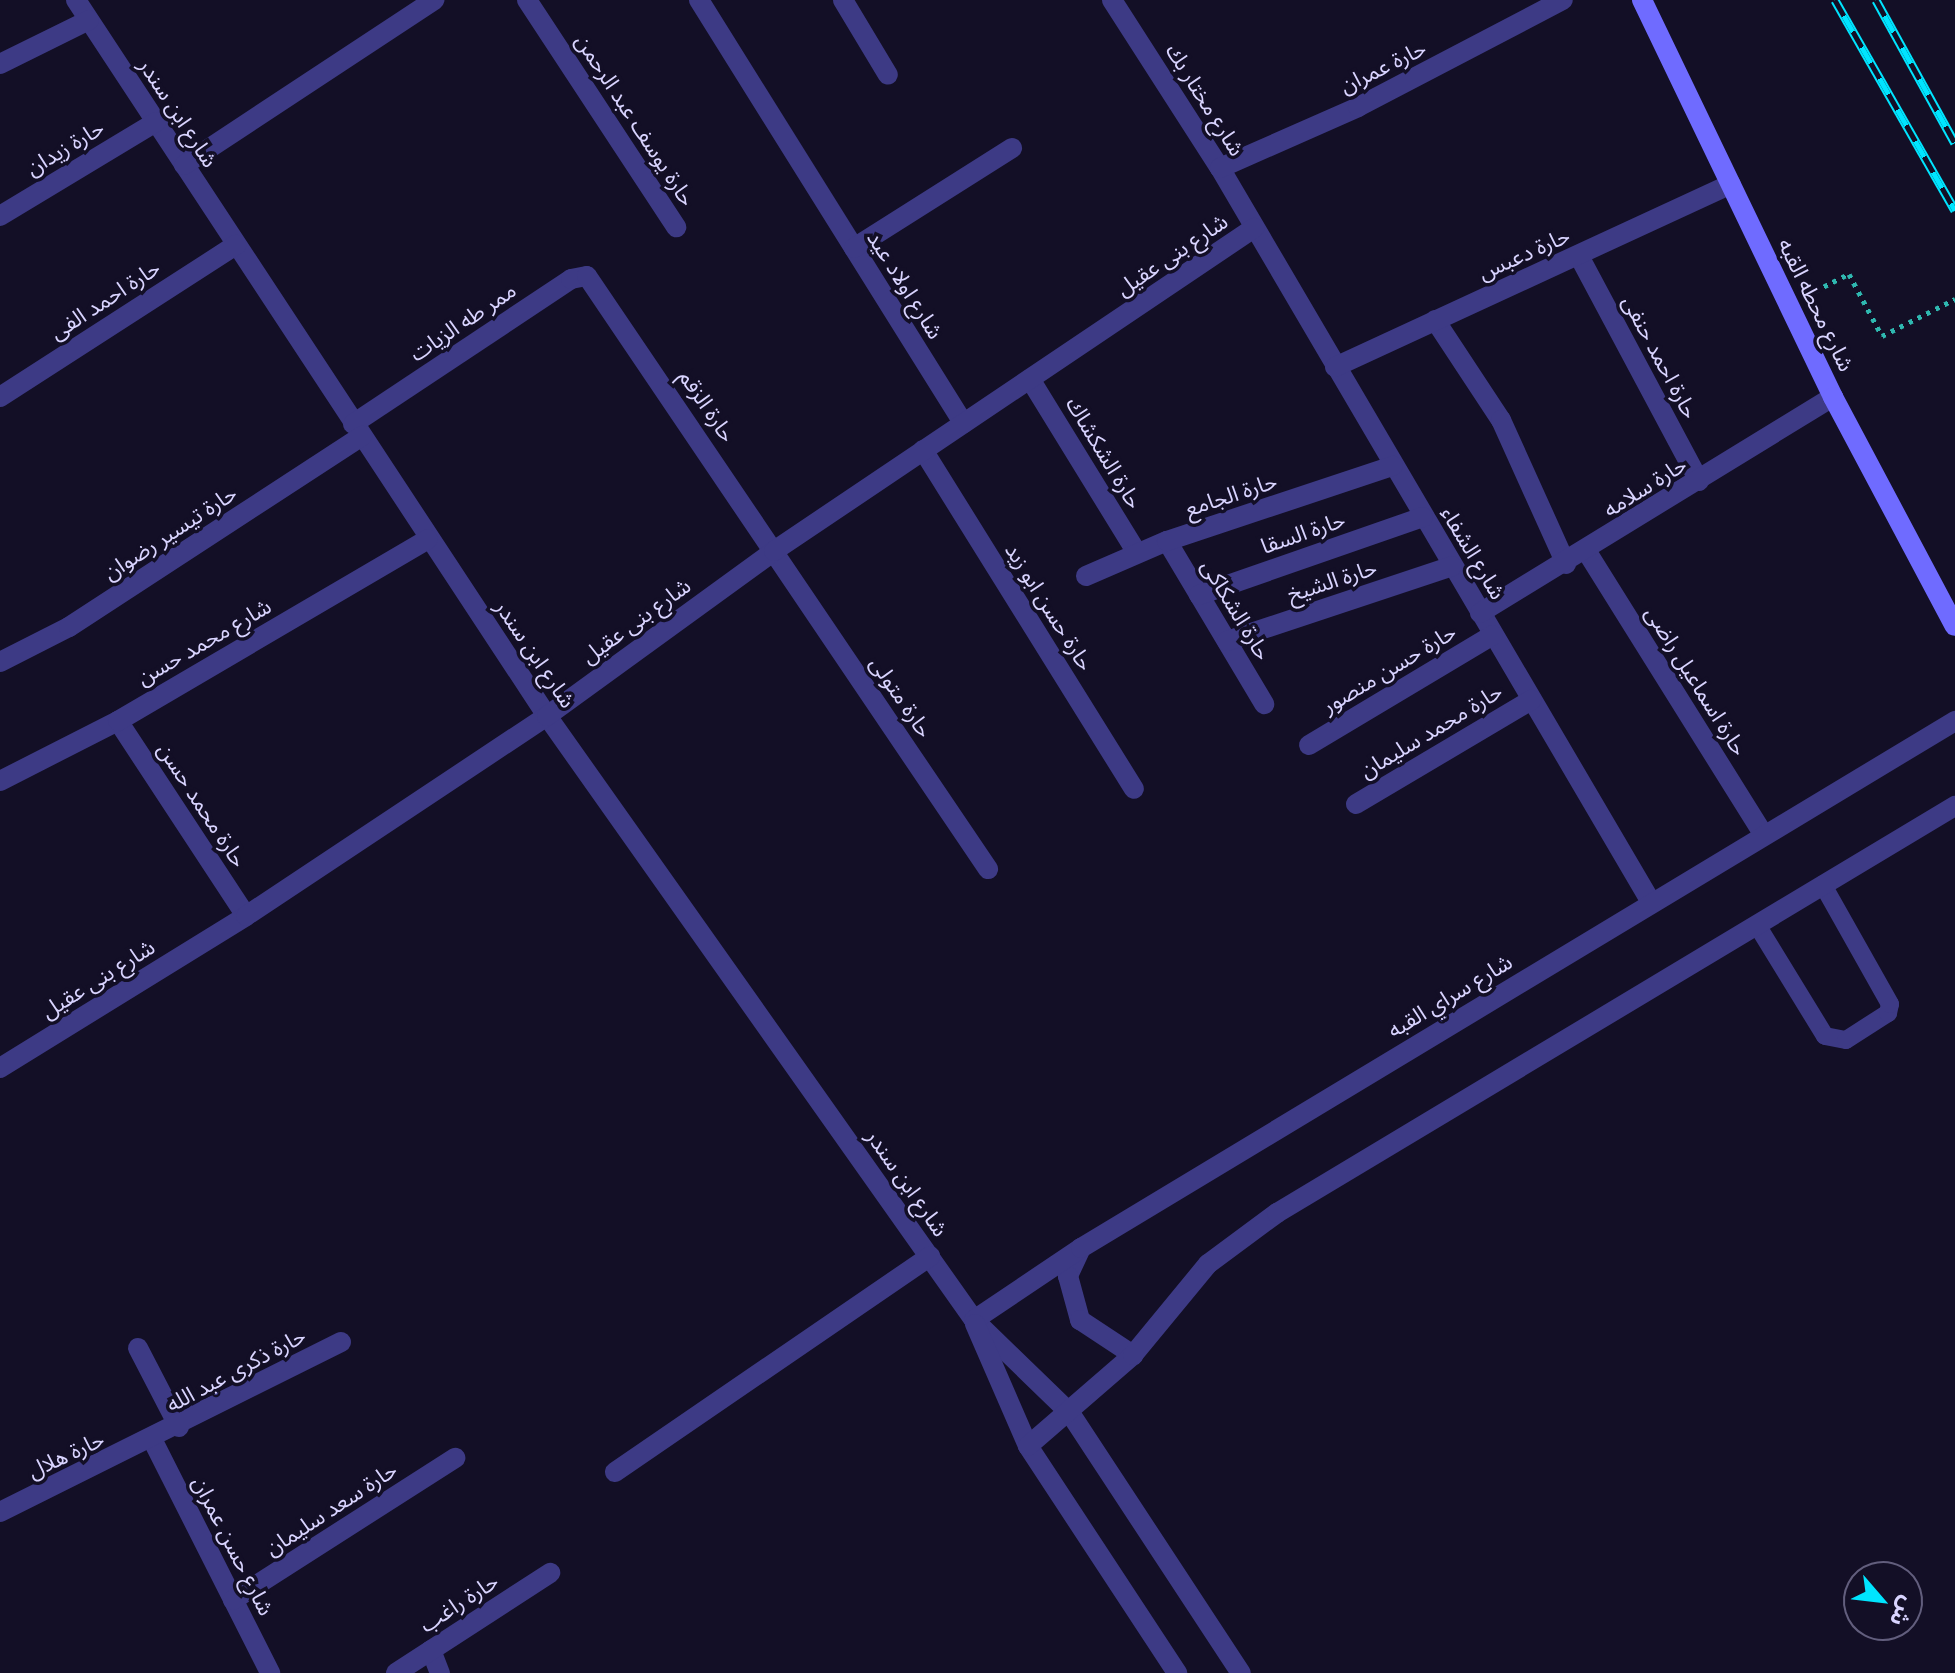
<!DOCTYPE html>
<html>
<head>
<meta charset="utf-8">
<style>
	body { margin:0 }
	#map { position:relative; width:1955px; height:1673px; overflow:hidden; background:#130f26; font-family:"Roboto Condensed","Noto Sans Arabic",sans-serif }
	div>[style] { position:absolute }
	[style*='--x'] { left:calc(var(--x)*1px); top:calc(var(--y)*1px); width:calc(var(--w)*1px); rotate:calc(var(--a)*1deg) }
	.path>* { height:5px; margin-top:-2.5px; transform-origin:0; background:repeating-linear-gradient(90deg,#2fb8b0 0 4px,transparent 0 10px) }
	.service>* { height:18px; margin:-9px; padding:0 9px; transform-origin:9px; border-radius:9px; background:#3d3a85 }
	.minor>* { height:20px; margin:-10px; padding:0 10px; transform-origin:10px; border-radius:10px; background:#3d3a85 }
	.secondary>* { height:20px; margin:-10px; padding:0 10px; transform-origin:10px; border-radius:10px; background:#6f6bff }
	.rail>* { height:9px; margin-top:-4.5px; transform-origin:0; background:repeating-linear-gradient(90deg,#130f26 0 18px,#00e5ff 0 36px); box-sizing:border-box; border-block:2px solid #00e5ff }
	span { translate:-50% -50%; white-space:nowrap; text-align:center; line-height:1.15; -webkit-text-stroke:7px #130f26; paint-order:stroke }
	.street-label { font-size:22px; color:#d9d4ff }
	.north { position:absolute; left:1843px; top:1561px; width:80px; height:80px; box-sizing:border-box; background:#130f26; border:2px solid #625e7d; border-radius:50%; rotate:118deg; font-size:22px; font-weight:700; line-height:32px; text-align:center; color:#d9d4ff }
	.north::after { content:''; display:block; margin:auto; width:28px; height:36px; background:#00e5ff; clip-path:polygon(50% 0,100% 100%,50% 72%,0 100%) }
</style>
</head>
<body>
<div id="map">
	<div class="path">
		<i style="--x:1815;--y:291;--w:38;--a:-27"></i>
		<i style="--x:1849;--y:274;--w:70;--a:62"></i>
		<i style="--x:1882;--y:336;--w:82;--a:-26.9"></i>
	</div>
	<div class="service">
		<i style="--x:1757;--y:925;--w:130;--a:58.5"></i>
		<i style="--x:1825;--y:1036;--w:21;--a:11"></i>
		<i style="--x:1846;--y:1040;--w:50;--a:-32.7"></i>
		<i style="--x:1888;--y:1013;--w:9;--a:-77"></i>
		<i style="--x:1890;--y:1004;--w:137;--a:-119.4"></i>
	</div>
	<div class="minor">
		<i style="--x:76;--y:0;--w:857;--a:56.66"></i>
		<i style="--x:547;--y:716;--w:740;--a:54.74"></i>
		<i style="--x:974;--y:1320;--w:134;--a:44.1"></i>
		<i style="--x:1070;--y:1413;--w:311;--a:56.7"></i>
		<i style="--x:527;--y:0;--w:272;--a:56.7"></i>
		<i style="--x:699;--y:0;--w:499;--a:58"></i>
		<i style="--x:843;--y:0;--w:87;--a:59"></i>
		<i style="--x:1112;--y:0;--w:200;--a:57.3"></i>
		<i style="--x:1220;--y:168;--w:851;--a:59.58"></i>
		<i style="--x:0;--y:64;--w:99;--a:-26.3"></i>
		<i style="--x:184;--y:165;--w:300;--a:-33.4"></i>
		<i style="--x:1220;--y:168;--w:151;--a:-23.8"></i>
		<i style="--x:1358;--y:107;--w:231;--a:-27.6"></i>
		<i style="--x:0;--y:216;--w:182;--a:-31.1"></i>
		<i style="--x:854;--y:248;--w:187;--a:-32.3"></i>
		<i style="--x:1579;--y:256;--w:255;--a:61.9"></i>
		<i style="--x:1435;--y:320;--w:120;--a:56.6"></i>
		<i style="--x:1501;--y:420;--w:158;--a:65.7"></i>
		<i style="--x:1335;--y:367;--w:436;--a:-24.8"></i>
		<i style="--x:1030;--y:379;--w:204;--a:58.4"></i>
		<i style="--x:0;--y:397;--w:281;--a:-32.8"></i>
		<i style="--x:353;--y:424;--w:262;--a:-33.6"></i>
		<i style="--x:571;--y:279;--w:16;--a:-11"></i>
		<i style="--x:587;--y:276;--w:716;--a:55.93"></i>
		<i style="--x:923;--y:450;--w:399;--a:58.1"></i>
		<i style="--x:1167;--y:541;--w:190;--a:59.2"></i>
		<i style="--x:1587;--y:552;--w:334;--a:58"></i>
		<i style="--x:1086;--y:576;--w:88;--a:-23.4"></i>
		<i style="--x:1167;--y:541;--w:238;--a:-18.4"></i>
		<i style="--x:1199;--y:595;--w:237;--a:-19.2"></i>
		<i style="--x:1480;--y:613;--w:414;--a:-31.5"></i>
		<i style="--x:1227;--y:641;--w:237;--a:-18.4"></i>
		<i style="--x:0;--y:662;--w:77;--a:-26.9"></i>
		<i style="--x:69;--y:627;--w:350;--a:-33.1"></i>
		<i style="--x:118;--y:721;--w:233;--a:56.7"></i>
		<i style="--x:1309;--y:745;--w:214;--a:-30.9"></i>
		<i style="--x:0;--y:781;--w:132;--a:-27"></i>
		<i style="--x:118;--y:721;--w:359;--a:-30.4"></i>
		<i style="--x:1356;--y:804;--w:204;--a:-30.7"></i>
		<i style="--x:0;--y:1068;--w:289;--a:-31.7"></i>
		<i style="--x:246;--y:916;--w:361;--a:-33.6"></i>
		<i style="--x:547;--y:716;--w:281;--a:-36"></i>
		<i style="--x:774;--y:551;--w:579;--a:-33.94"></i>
		<i style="--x:1081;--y:1248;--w:31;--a:115"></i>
		<i style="--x:1068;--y:1276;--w:46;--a:74.7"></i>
		<i style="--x:1080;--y:1320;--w:64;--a:33.4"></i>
		<i style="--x:974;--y:1320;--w:129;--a:-33.9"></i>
		<i style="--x:1081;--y:1248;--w:1021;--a:-31.09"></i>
		<i style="--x:975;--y:1324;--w:133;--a:66.5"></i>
		<i style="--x:1028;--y:1446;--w:272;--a:56.7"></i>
		<i style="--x:138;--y:1348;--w:89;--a:62.6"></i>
		<i style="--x:153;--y:1441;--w:260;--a:63.2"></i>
		<i style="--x:1028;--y:1446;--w:139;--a:-40.9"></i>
		<i style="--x:1133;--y:1355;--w:118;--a:-50.5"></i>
		<i style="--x:1208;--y:1264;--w:86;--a:-36.5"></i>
		<i style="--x:1277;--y:1213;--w:791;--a:-30.98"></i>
		<i style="--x:615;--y:1472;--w:382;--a:-34.4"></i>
		<i style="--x:0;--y:1512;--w:381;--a:-26.5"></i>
		<i style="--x:233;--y:1600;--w:264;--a:-32.6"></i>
		<i style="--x:431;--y:1650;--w:25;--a:69"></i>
		<i style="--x:396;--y:1673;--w:184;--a:-33"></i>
	</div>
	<div class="secondary">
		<i style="--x:1642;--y:0;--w:441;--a:64.3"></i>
		<i style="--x:1833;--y:397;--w:259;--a:62"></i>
	</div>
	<div class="rail">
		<i style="--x:1835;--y:0;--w:242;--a:60.3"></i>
		<i style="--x:1876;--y:0;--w:163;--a:61.1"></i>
	</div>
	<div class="street-label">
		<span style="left:1383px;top:67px;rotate:-26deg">حارة عمران</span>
		<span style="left:1205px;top:100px;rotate:58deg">شارع مختار بك</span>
		<span style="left:178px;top:113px;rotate:57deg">شارع ابن سندر</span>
		<span style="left:635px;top:120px;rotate:57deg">حارة يوسف عبد الرحمن</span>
		<span style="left:65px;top:148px;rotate:-31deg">حارة زيدان</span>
		<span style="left:1524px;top:254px;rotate:-24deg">حارة دعبس</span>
		<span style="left:1172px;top:255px;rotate:-34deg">شارع بنى عقيل</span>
		<span style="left:905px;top:285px;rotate:58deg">شارع اولاد عيد</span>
		<span style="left:105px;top:300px;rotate:-33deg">حارة احمد الفى</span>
		<span style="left:1816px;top:305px;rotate:64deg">شارع محطه القبه</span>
		<span style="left:463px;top:322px;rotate:-34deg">ممر طه الزيات</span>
		<span style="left:1660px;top:357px;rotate:62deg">حارة احمد حنفى</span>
		<span style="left:707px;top:406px;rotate:56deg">حارة الزقم</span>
		<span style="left:1104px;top:453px;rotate:59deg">حارة الشكشاك</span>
		<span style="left:1645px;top:487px;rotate:-32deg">حارة سلامه</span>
		<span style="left:1231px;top:495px;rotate:-18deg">حارة الجامع</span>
		<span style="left:170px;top:533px;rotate:-33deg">حارة تيسير رضوان</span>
		<span style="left:1303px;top:533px;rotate:-19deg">حارة السقا</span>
		<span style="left:1473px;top:553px;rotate:59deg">شارع الشفاء</span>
		<span style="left:1332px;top:581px;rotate:-18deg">حارة الشيخ</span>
		<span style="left:1049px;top:607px;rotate:58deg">حارة حسن ابو زيد</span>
		<span style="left:1236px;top:610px;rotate:59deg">حارة الشكاكى</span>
		<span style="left:636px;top:621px;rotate:-36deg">شارع بنى عقيل</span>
		<span style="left:204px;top:642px;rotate:-30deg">شارع محمد حسن</span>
		<span style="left:535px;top:654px;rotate:56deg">شارع ابن سندر</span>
		<span style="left:1389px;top:669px;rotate:-31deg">حارة حسن منصور</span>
		<span style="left:1696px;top:681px;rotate:58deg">حارة اسماعيل راضى</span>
		<span style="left:901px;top:697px;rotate:56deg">حارة متولى</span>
		<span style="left:1431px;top:731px;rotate:-31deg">حارة محمد سليمان</span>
		<span style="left:202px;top:805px;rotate:57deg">حارة محمد حسن</span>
		<span style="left:98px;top:979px;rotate:-32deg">شارع بنى عقيل</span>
		<span style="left:1450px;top:996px;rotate:-31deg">شارع سراي القبه</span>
		<span style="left:907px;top:1183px;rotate:55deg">شارع ابن سندر</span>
		<span style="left:236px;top:1370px;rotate:-28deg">حارة ذكرى عبد الله</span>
		<span style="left:66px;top:1455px;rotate:-25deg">حارة هلال</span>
		<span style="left:331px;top:1509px;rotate:-33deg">حارة سعد سليمان</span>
		<span style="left:233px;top:1546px;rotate:63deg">شارع حسن عمران</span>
		<span style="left:459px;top:1603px;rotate:-33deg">حارة راغب</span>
	</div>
	<div class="north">ش</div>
</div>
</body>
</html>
